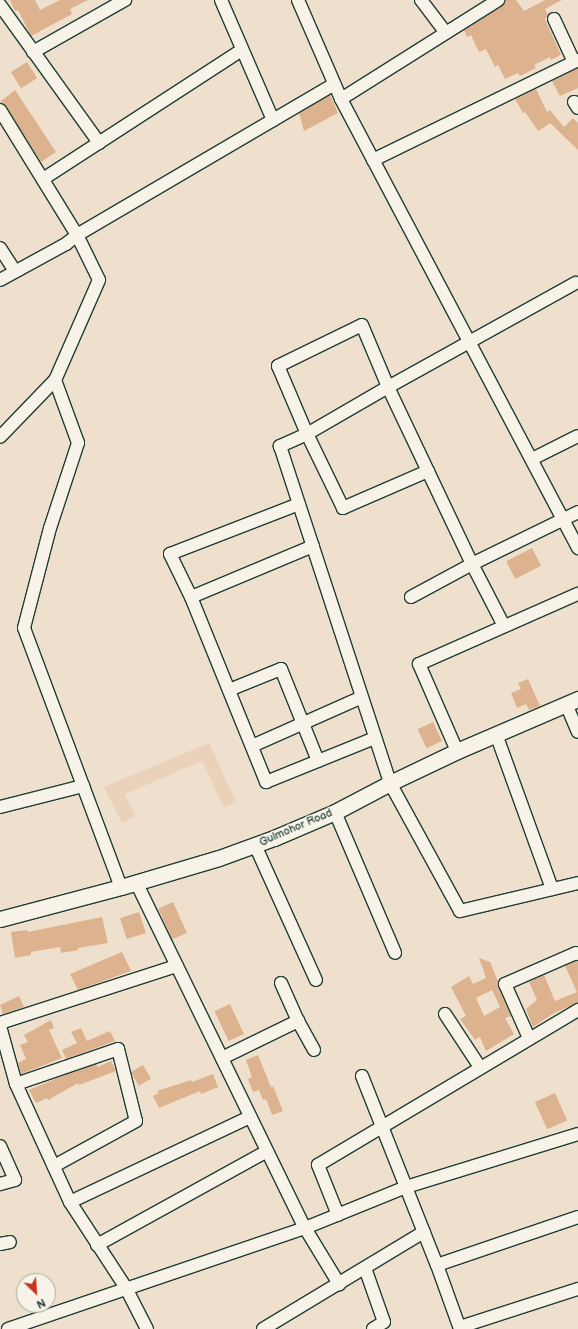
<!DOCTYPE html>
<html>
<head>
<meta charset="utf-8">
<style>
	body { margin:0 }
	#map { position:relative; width:578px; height:1329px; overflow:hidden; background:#efe0cd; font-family:"Balsamiq Sans",sans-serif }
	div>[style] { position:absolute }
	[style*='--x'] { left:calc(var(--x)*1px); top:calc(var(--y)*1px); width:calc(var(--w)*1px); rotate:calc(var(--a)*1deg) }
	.built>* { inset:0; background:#ead2ba }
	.building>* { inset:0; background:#ddb28e; transform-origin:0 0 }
	.roads { filter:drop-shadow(1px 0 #1f3d34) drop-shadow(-1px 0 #1f3d34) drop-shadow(0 1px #1f3d34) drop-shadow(0 -1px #1f3d34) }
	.minor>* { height:12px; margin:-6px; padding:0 6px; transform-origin:6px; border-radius:6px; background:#f7f3e8 }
	.tertiary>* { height:15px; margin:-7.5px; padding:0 7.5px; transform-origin:7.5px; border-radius:7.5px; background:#f7f3e8 }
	span { translate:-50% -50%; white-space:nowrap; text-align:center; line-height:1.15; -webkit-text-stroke:3px #f7f3e8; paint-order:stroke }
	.street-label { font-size:11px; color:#1f3d34 }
	.north { position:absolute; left:16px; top:1273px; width:40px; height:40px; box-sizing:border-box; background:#f7f3e8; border:1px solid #a1aaa0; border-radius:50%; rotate:155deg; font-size:11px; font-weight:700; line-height:16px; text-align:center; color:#1f3d34 }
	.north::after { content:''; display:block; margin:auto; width:14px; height:18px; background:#c8321e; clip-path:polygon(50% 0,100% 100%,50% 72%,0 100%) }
</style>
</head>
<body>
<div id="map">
	<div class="built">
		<i style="clip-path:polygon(209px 743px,236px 802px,224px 807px,202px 761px,125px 794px,135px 816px,122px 823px,104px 787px)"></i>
	</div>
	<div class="building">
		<i style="clip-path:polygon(10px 0,35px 0,40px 10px,60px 0,88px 0,70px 9px,72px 14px,31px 36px,18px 10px,15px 11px)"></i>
		<i style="clip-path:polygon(505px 0,516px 0,524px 11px,545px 0,562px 0,545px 9px,548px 15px,545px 19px,561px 55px,551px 60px,550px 57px,534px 65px,536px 68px,520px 76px,518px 73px,505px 79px,498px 65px,495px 67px,486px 49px,479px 52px,471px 35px,467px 37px,464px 30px,502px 6px,506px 3px)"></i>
		<i style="left:27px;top:62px;width:19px;height:19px;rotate:58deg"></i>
		<i style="clip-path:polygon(578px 68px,578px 88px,560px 96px,552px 81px)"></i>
		<i style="clip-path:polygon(536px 89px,547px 112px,550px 110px,564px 127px,573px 118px,578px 123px,578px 150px,550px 123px,538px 131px,525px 112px,523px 113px,515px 99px)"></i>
		<i style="clip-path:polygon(15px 90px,56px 152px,41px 162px,6px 106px,0 102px)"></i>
		<i style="clip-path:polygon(330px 95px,338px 113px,304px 131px,299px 113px)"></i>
		<i style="left:532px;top:548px;width:20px;height:29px;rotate:63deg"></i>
		<i style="clip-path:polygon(528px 679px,540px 706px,529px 710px,526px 704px,517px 708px,511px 693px,521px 689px,518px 683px)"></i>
		<i style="left:433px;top:722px;width:21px;height:17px;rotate:65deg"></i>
		<i style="left:173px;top:902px;width:34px;height:16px;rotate:66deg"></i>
		<i style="left:139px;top:912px;width:22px;height:20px;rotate:72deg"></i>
		<i style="clip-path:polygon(102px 917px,108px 943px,78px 948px,78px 950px,61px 953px,60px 947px,31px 952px,31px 955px,15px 958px,11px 932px,27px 930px,28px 932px)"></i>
		<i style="clip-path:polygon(122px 952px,131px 971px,78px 990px,70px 974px)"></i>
		<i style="clip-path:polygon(evenodd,479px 958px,490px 962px,498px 981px,498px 987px,511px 1016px,505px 1018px,514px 1034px,486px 1051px,480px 1037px,475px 1040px,460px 1019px,466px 1016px,451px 987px,469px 976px,473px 984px,486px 978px,479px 958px,492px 990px,500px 1007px,484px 1016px,476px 998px,492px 990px)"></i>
		<i style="clip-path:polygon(576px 961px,578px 961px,578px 1003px,554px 1013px,533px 1027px,526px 1009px,537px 1000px,529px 982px,544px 975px,555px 1001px,577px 992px,565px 966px)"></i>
		<i style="clip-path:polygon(19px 996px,24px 1007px,3px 1014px,0 1005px)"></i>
		<i style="left:230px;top:1004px;width:33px;height:17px;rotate:65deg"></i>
		<i style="clip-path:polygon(51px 1020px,54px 1028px,49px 1030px,62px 1058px,21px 1074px,18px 1063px,26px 1059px,20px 1045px,28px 1042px,24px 1035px)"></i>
		<i style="clip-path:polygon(81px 1028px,87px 1041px,110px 1031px,115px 1041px,66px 1059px,62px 1050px,77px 1043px,71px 1032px)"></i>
		<i style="clip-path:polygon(258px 1055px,271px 1087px,273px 1086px,283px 1111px,272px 1115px,266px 1099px,263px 1100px,259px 1090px,253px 1092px,248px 1079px,252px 1077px,246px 1060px)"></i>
		<i style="clip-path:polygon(111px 1061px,116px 1071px,79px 1085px,78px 1083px,48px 1100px,47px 1098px,36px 1103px,29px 1090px,64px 1075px,96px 1064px,98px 1067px)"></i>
		<i style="left:143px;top:1065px;width:16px;height:14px;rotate:60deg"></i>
		<i style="clip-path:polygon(213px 1074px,218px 1087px,201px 1094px,200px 1091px,159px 1108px,153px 1096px,159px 1093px,157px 1091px,191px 1080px,192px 1082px)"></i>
		<i style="left:555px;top:1093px;width:30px;height:22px;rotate:66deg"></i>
	</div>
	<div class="roads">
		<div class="minor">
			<i style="--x:221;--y:0;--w:131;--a:66.6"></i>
			<i style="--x:298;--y:0;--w:108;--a:66.5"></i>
			<i style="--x:341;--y:99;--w:508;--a:62.17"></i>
			<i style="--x:421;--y:0;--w:41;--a:52.9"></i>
			<i style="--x:0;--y:5;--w:170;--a:54.3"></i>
			<i style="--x:554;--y:19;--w:47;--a:65.1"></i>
			<i style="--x:33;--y:52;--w:106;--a:-29.5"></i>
			<i style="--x:341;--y:99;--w:186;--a:-32.2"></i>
			<i style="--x:574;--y:102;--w:7;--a:56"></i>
			<i style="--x:0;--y:110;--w:147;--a:58.4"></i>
			<i style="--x:77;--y:235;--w:50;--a:63.9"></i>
			<i style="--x:99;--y:280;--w:109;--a:113.7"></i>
			<i style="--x:55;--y:380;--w:79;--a:134"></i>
			<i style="--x:373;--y:160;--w:228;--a:-26"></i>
			<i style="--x:43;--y:179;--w:237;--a:-33"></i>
			<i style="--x:0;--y:248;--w:27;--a:57"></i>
			<i style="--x:0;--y:280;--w:75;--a:-28.6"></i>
			<i style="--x:66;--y:244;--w:14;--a:-39"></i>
			<i style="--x:77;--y:235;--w:298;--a:-30.4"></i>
			<i style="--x:55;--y:380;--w:67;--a:69.9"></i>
			<i style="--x:78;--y:443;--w:89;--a:108.2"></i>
			<i style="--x:50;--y:528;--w:103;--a:104.6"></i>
			<i style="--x:24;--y:628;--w:277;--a:69.5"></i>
			<i style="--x:532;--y:459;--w:51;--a:-26.6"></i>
			<i style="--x:428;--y:471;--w:93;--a:156.5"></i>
			<i style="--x:343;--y:508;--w:82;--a:-115.9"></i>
			<i style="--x:307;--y:434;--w:74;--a:-113.1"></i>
			<i style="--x:278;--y:366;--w:93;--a:-26"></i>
			<i style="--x:362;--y:325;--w:67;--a:67.2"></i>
			<i style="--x:388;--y:387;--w:215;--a:-29"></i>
			<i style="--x:313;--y:546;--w:132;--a:157.3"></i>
			<i style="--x:191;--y:597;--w:200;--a:67.9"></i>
			<i style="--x:266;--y:782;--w:118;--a:-22"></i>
			<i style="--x:191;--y:597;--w:48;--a:-116"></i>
			<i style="--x:170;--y:554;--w:138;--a:-21.2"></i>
			<i style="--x:411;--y:597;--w:69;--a:-28.4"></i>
			<i style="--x:472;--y:564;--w:118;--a:-26.1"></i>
			<i style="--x:504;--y:626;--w:70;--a:-117.3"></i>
			<i style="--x:472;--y:564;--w:196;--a:-115.4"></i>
			<i style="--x:388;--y:387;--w:94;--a:149.9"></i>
			<i style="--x:307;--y:434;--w:30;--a:156"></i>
			<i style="--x:280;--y:446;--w:354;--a:71.9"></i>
			<i style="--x:390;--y:783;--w:146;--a:61.3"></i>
			<i style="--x:460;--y:911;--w:121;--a:-13.3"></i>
			<i style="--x:229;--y:690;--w:56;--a:-22"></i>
			<i style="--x:281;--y:669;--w:99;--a:68.1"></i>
			<i style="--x:566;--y:704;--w:30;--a:67"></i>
			<i style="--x:496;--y:734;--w:165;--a:70.1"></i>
			<i style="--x:252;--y:746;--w:120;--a:-24"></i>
			<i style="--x:457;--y:751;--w:95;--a:-113.6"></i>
			<i style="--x:419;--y:664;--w:174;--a:-23.8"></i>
			<i style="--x:0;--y:807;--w:86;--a:-14.2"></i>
			<i style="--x:335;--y:812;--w:153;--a:66.9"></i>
			<i style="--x:255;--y:845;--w:148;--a:65.7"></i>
			<i style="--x:136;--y:882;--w:385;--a:64"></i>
			<i style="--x:305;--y:1228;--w:109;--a:-22.1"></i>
			<i style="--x:406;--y:1187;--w:180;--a:-17.1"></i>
			<i style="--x:281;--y:983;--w:42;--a:65.9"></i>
			<i style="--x:298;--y:1021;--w:33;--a:61"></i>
			<i style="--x:445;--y:1014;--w:64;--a:56.6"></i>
			<i style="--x:0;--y:1023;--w:186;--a:-17.9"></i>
			<i style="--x:0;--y:1026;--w:60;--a:74.6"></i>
			<i style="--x:16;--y:1084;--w:130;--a:65.4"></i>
			<i style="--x:70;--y:1202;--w:103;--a:56.9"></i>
			<i style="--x:126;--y:1288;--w:46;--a:62.9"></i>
			<i style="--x:529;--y:1038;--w:59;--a:-114"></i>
			<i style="--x:505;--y:984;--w:77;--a:-23.6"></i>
			<i style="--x:576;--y:953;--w:2;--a:27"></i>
			<i style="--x:222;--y:1058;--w:85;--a:-26"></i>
			<i style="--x:362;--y:1076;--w:203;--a:68.4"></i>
			<i style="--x:437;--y:1265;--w:68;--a:70.2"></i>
			<i style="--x:16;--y:1084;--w:108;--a:-18.9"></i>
			<i style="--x:118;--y:1049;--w:74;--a:76"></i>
			<i style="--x:136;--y:1121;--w:94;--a:151.2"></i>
			<i style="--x:0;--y:1146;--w:37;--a:66"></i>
			<i style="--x:15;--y:1180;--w:16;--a:165"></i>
			<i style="--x:70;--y:1202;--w:199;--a:-25.3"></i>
			<i style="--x:338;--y:1215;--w:54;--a:-111.8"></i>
			<i style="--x:318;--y:1165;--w:303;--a:-30.8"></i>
			<i style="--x:0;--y:1244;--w:10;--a:-11"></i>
			<i style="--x:97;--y:1245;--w:194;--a:-28.9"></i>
			<i style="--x:437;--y:1265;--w:149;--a:-18.8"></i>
			<i style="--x:365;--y:1268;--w:57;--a:70.6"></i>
			<i style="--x:384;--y:1322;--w:13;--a:148"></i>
			<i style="--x:460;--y:1327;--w:124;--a:-17.9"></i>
			<i style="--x:8;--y:1329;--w:314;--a:-18.8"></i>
			<i style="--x:305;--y:1228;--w:66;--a:58.7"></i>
			<i style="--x:263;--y:1329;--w:188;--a:-31.1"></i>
		</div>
		<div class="tertiary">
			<i style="--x:0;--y:919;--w:125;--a:-14.8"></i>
			<i style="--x:121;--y:887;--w:102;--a:-16.5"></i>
			<i style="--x:219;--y:858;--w:59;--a:-20"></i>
			<i style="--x:274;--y:838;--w:66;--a:-23.1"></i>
			<i style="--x:335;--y:812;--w:62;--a:-27.8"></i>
			<i style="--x:390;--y:783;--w:74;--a:-25.5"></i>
			<i style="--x:457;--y:751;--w:132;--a:-23.3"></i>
		</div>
	</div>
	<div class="street-label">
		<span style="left:296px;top:828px;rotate:-23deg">Gulmohor Road</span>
	</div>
	<div class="north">N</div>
</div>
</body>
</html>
